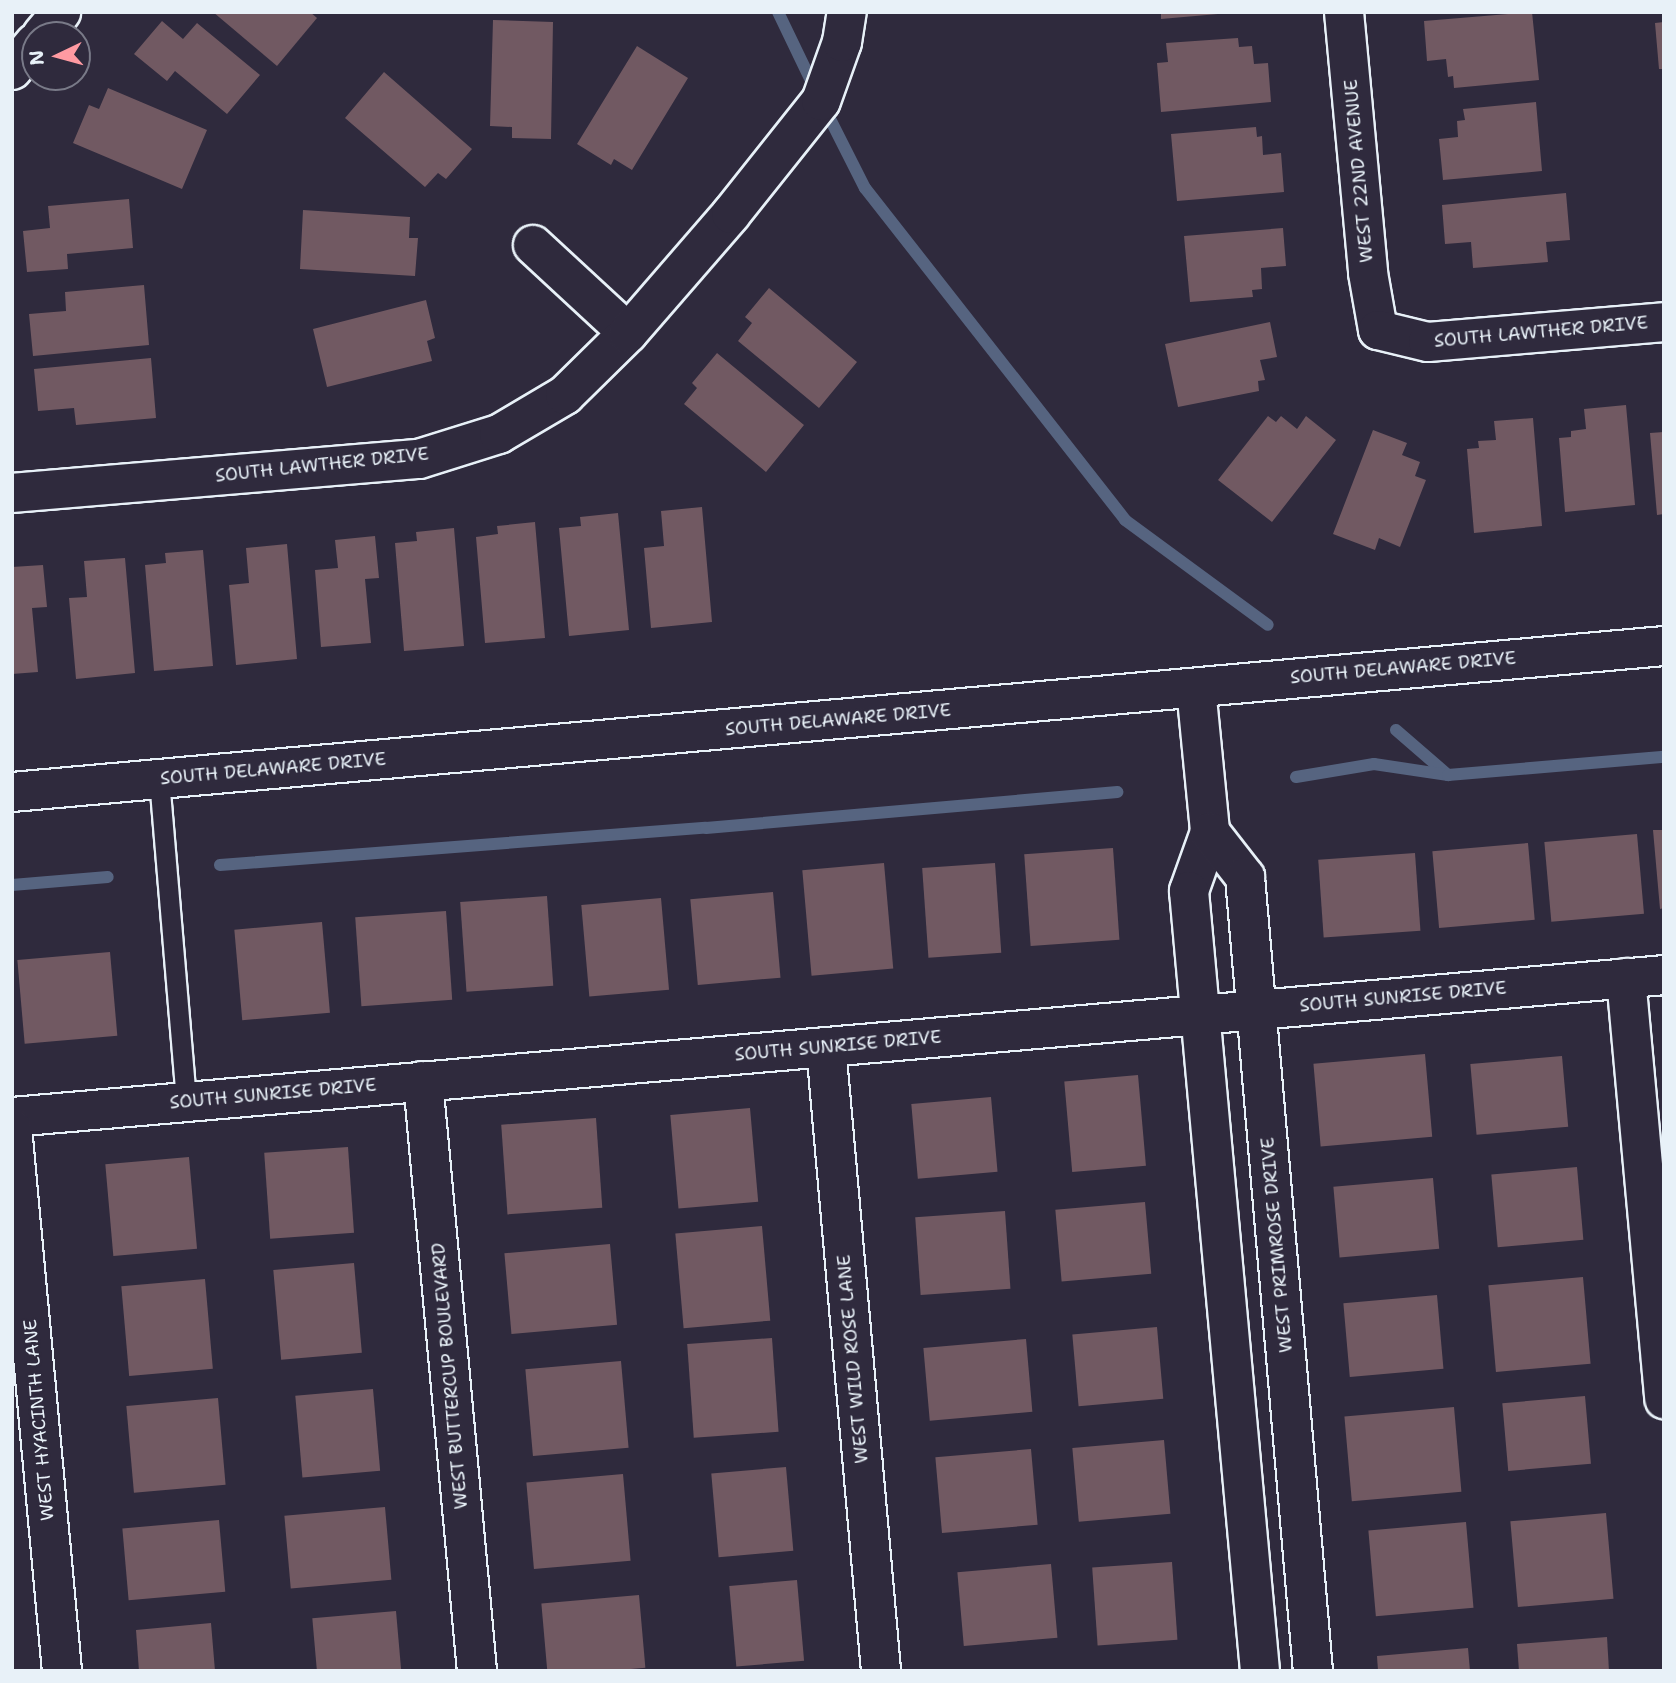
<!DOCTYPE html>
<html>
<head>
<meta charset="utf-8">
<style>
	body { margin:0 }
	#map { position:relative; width:1676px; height:1683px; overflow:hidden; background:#2f2a3d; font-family:"Shantell Sans",sans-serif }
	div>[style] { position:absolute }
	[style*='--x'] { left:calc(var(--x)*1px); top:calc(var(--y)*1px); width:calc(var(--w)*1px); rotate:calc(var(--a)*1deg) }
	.stream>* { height:12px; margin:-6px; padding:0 6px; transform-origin:6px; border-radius:6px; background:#566480 }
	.building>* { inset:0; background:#715962; transform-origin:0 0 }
	.roads { filter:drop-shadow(2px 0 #e8f1f8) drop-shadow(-2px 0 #e8f1f8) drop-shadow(0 2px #e8f1f8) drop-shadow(0 -2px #e8f1f8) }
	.lane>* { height:19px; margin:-9.5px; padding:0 9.5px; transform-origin:9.5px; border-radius:9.5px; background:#2f2a3d }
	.street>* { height:38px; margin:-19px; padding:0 19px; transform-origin:19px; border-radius:19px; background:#2f2a3d }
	span { translate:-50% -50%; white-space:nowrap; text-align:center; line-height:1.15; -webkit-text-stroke:5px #2f2a3d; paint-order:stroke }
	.street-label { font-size:18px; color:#e8f1f8 }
	.frame { position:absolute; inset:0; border:14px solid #e8f1f8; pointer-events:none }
	.north { position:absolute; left:21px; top:21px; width:70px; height:70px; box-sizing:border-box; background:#2f2a3d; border:2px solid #797a88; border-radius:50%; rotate:265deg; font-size:19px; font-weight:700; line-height:28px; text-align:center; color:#e8f1f8 }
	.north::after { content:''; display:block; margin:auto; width:24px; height:32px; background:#ff9aa2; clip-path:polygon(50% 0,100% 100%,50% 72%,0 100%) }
</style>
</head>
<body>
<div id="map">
	<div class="stream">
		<i style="--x:778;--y:12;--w:88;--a:64.3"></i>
		<i style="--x:824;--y:107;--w:91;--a:63.2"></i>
		<i style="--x:865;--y:188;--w:422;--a:51.9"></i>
		<i style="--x:1125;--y:520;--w:177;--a:36.3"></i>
		<i style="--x:1396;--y:730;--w:69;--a:40.9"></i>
		<i style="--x:1296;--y:777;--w:79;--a:-9.5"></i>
		<i style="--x:1374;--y:764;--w:75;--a:8.5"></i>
		<i style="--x:1448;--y:775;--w:217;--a:-4.8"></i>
		<i style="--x:220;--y:865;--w:487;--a:-4.4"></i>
		<i style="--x:706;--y:828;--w:413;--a:-5"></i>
		<i style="--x:12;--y:885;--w:96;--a:-4.8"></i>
	</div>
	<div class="building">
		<i style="clip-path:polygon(213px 12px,310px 12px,317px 18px,277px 66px)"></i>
		<i style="clip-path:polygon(1161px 12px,1217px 12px,1218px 14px,1161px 19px)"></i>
		<i style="clip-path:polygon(1532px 12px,1539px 80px,1454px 88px,1453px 76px,1448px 77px,1446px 59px,1427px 61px,1424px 21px)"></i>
		<i style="clip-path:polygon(493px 20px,553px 22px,551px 139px,512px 138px,512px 127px,490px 126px)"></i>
		<i style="clip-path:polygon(162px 21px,183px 39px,197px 23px,260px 75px,227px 114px,175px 71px,167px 81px,134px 54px)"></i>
		<i style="clip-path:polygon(1664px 22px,1664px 69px,1659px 69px,1655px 23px)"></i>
		<i style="clip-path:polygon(1238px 38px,1239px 47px,1252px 46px,1254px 64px,1268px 63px,1271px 102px,1161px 112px,1157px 63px,1168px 62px,1166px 43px)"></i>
		<i style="clip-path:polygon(637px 46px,688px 78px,632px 170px,614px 159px,611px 165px,577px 144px)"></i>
		<i style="clip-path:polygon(384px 72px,472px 149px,446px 179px,438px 173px,425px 187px,345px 118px)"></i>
		<i style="clip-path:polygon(108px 88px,207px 130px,182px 189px,73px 143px,89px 105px,99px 109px)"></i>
		<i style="clip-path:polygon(1536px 102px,1542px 171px,1443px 180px,1439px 139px,1458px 137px,1457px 121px,1465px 120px,1463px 109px)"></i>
		<i style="clip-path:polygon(1256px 127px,1257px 137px,1262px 136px,1263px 155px,1281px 153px,1284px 192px,1177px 201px,1171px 134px)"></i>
		<i style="clip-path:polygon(1566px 193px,1570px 240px,1546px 242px,1548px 262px,1473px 268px,1471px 242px,1445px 244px,1442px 205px)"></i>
		<i style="clip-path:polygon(129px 199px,133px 248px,67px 254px,68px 269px,27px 272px,23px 231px,50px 228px,48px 206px)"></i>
		<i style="clip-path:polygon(303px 210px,410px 217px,409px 238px,418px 238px,415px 276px,300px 269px)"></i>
		<i style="clip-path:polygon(1283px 228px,1286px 266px,1261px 268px,1262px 289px,1252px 290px,1253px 297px,1190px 302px,1184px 236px)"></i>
		<i style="clip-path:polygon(144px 285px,149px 345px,33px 356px,29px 314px,66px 311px,65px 292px)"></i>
		<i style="clip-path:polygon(769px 288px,857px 362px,819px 408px,738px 341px,752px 323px,745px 317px)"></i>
		<i style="clip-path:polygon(426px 300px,435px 338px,427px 341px,432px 361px,327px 387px,313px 329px)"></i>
		<i style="clip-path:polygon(1270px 322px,1277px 357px,1260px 360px,1265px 380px,1258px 381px,1259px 391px,1178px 407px,1165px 344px)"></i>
		<i style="clip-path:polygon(717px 353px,804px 425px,766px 472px,684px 404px,697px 388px,692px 383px)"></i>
		<i style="clip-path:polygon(151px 358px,156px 418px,76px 425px,74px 408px,38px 411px,34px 369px)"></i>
		<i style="clip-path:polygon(1626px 405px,1635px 505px,1565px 512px,1559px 438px,1571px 437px,1571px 431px,1586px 429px,1584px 409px)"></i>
		<i style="clip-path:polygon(1268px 416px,1276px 422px,1281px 416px,1297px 429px,1306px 416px,1336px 440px,1272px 522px,1218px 480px)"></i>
		<i style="clip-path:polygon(1533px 418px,1542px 526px,1474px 533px,1467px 449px,1479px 448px,1478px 441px,1496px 440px,1494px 421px)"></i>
		<i style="clip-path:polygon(1373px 430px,1407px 443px,1402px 455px,1420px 462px,1415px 476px,1426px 480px,1400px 547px,1379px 538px,1375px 550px,1333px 534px)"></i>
		<i style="clip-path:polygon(1664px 432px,1664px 514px,1657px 515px,1650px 433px)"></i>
		<i style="clip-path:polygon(702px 507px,712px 622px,651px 628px,644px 548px,664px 546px,661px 511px)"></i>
		<i style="clip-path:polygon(618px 513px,629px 630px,569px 636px,559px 528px,581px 526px,580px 517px)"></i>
		<i style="clip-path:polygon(535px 522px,545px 638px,485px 643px,476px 537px,498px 534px,497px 526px)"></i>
		<i style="clip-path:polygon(454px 528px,464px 646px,404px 651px,395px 543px,417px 541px,416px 532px)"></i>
		<i style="clip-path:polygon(375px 536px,379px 578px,365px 579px,371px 643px,321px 647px,315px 570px,338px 568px,335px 540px)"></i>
		<i style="clip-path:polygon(287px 544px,297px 659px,236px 665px,229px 585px,249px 583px,246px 548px)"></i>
		<i style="clip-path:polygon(203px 550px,213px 666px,154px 671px,145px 565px,166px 563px,165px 553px)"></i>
		<i style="clip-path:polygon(125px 558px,135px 673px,76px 679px,69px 598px,87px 597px,84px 561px)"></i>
		<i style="clip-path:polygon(43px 565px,47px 607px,32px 608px,38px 672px,12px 674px,12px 567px)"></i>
		<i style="clip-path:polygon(1653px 830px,1664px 830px,1664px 908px,1660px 909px)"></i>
		<i style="left:1637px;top:834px;width:80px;height:93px;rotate:85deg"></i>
		<i style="left:1528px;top:843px;width:77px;height:96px;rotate:85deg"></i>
		<i style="left:1113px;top:848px;width:92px;height:89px;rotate:86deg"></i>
		<i style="left:1415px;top:853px;width:78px;height:97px;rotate:86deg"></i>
		<i style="left:884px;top:863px;width:106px;height:82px;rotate:85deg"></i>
		<i style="left:995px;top:863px;width:90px;height:73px;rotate:86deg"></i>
		<i style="left:773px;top:892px;width:86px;height:83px;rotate:85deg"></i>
		<i style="left:547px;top:896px;width:90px;height:87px;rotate:86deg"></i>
		<i style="left:661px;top:898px;width:92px;height:80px;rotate:85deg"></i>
		<i style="left:446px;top:911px;width:89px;height:91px;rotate:86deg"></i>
		<i style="left:322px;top:922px;width:91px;height:88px;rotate:85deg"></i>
		<i style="left:110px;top:952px;width:84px;height:93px;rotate:85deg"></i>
		<i style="left:1425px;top:1054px;width:83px;height:112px;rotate:85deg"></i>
		<i style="left:1562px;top:1056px;width:71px;height:92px;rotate:85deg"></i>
		<i style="left:1138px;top:1075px;width:91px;height:74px;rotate:85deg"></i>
		<i style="left:991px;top:1097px;width:75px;height:80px;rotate:85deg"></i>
		<i style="left:750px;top:1108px;width:94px;height:80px;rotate:85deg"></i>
		<i style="left:596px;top:1118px;width:90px;height:95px;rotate:86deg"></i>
		<i style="left:348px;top:1147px;width:86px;height:84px;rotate:86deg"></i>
		<i style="left:189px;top:1157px;width:92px;height:84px;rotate:85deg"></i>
		<i style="left:1577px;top:1167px;width:73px;height:86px;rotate:85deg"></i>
		<i style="left:1433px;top:1178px;width:71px;height:100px;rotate:85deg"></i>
		<i style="left:1145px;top:1202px;width:72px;height:90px;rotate:85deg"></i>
		<i style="left:1005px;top:1211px;width:78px;height:90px;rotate:86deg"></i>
		<i style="left:762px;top:1226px;width:95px;height:87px;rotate:85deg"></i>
		<i style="left:610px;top:1244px;width:81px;height:106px;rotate:85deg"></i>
		<i style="left:354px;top:1263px;width:90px;height:81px;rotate:85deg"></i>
		<i style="left:1583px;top:1277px;width:87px;height:95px;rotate:85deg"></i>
		<i style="left:205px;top:1279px;width:90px;height:84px;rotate:85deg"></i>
		<i style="left:1437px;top:1295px;width:74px;height:94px;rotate:85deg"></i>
		<i style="left:1157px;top:1327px;width:72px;height:85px;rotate:85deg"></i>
		<i style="left:772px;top:1338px;width:94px;height:85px;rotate:86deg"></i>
		<i style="left:1026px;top:1339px;width:73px;height:103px;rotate:85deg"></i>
		<i style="left:621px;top:1361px;width:87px;height:96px;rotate:85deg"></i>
		<i style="left:373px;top:1389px;width:82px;height:78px;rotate:85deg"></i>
		<i style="left:1585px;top:1396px;width:68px;height:83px;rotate:85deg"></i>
		<i style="left:218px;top:1398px;width:87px;height:92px;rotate:85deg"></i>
		<i style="left:1454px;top:1407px;width:85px;height:110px;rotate:85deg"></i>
		<i style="left:1164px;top:1440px;width:74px;height:92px;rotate:85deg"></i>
		<i style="left:1031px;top:1449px;width:76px;height:96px;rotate:85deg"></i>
		<i style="left:786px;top:1467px;width:84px;height:75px;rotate:85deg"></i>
		<i style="left:623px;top:1474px;width:87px;height:97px;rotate:85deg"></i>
		<i style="left:385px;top:1507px;width:73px;height:101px;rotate:85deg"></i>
		<i style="left:1606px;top:1513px;width:86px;height:96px;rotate:85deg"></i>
		<i style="left:219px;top:1520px;width:72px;height:97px;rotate:85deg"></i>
		<i style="left:1466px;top:1522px;width:86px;height:98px;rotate:85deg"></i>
		<i style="left:1172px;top:1562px;width:78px;height:80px;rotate:86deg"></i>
		<i style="left:1051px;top:1564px;width:74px;height:94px;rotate:85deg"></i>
		<i style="left:797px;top:1580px;width:81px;height:68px;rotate:85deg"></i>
		<i style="left:639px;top:1595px;width:73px;height:98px;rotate:85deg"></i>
		<i style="left:396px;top:1611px;width:60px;height:84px;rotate:85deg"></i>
		<i style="clip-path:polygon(211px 1623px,215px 1671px,139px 1671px,136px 1630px)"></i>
		<i style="clip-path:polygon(1607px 1637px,1609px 1671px,1519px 1671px,1517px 1644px)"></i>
		<i style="clip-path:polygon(1468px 1648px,1470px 1671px,1378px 1671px,1377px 1656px)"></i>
	</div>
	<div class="roads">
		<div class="lane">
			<i style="--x:159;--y:779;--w:323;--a:85.2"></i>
		</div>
		<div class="street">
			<i style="--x:1344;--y:12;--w:262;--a:84.7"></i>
			<i style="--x:1368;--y:273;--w:58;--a:80"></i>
			<i style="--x:1378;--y:330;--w:51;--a:13.5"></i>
			<i style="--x:1428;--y:342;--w:237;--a:-4.8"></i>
			<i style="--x:42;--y:35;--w:30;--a:-50"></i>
			<i style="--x:12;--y:70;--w:35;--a:-50"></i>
			<i style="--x:533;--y:245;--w:129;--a:42.8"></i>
			<i style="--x:12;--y:493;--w:408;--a:-4.8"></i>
			<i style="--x:419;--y:459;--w:84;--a:-17.4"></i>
			<i style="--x:499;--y:434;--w:77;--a:-30.6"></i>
			<i style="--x:565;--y:395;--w:88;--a:-44.5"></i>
			<i style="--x:628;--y:333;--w:157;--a:-49.1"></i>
			<i style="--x:731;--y:214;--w:144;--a:-51.5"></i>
			<i style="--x:821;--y:101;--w:63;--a:-70.4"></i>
			<i style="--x:842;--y:42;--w:30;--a:-81"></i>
			<i style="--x:1196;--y:688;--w:145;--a:84.4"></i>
			<i style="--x:1210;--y:832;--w:63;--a:109.6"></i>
			<i style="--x:1189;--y:891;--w:783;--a:84.8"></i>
			<i style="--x:12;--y:792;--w:1658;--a:-5.05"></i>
			<i style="--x:1210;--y:832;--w:57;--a:52.1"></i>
			<i style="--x:1245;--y:877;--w:797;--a:85.11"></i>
			<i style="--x:1626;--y:978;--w:423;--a:84.8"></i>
			<i style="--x:826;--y:1047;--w:626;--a:84.96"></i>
			<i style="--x:423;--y:1081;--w:592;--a:84.77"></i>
			<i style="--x:12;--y:1117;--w:1658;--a:-4.91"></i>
			<i style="--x:12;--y:1128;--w:545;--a:84.74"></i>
		</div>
	</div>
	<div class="street-label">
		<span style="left:1359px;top:171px;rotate:-95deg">WEST 22ND AVENUE</span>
		<span style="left:1541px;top:332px;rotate:-5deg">SOUTH LAWTHER DRIVE</span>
		<span style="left:322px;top:465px;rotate:-6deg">SOUTH LAWTHER DRIVE</span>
		<span style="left:1403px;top:668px;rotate:-5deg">SOUTH DELAWARE DRIVE</span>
		<span style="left:838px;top:720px;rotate:-5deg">SOUTH DELAWARE DRIVE</span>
		<span style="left:273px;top:769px;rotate:-5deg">SOUTH DELAWARE DRIVE</span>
		<span style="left:1403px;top:997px;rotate:-5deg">SOUTH SUNRISE DRIVE</span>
		<span style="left:838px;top:1046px;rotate:-5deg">SOUTH SUNRISE DRIVE</span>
		<span style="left:273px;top:1094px;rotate:-5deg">SOUTH SUNRISE DRIVE</span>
		<span style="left:1277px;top:1245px;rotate:-95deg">WEST PRIMROSE DRIVE</span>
		<span style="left:853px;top:1359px;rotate:-95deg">WEST WILD ROSE LANE</span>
		<span style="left:450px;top:1376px;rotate:-95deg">WEST BUTTERCUP BOULEVARD</span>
		<span style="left:39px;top:1420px;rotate:-95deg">WEST HYACINTH LANE</span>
	</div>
	<div class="frame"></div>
	<div class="north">N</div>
</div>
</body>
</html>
